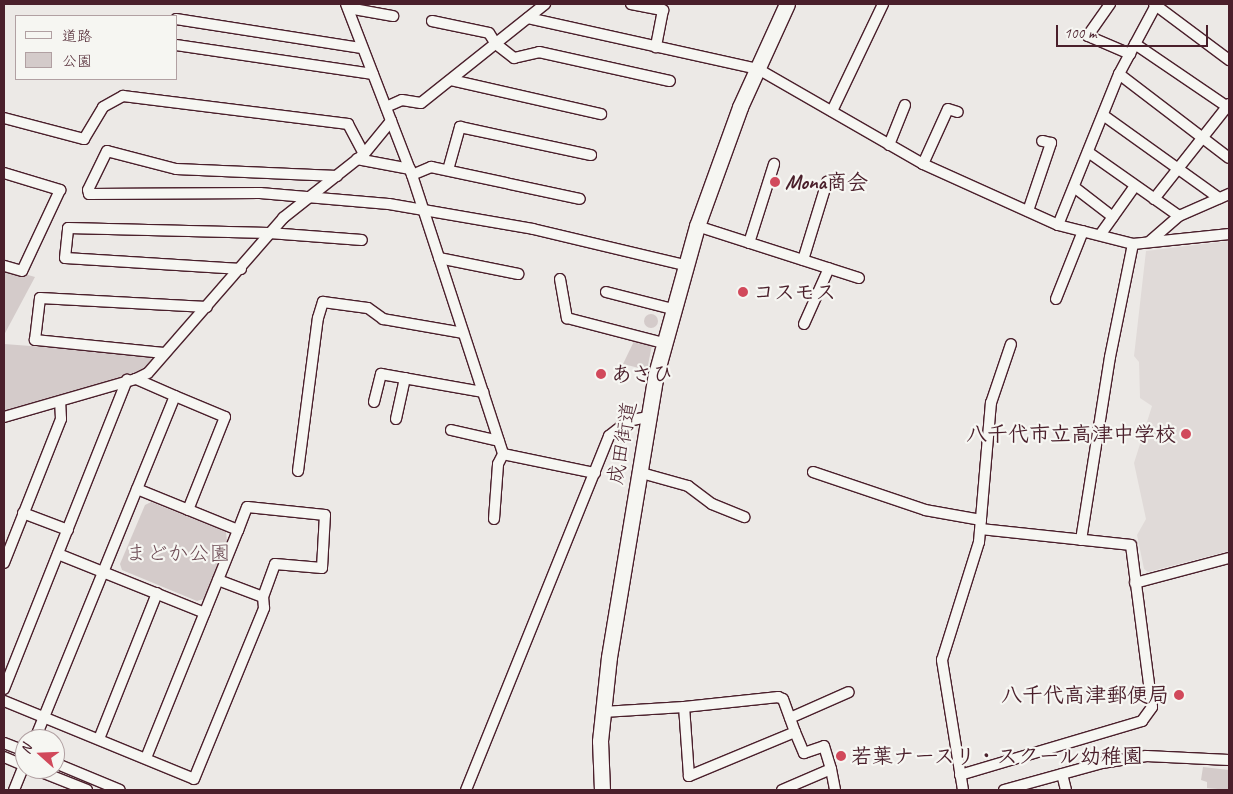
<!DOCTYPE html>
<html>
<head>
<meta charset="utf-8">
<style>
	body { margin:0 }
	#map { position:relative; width:1233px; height:794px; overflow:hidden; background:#ece9e6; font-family:Caveat,"Klee One",sans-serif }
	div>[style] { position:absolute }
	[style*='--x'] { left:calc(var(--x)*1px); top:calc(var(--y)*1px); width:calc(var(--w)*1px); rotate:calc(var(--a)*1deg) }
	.built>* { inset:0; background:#e0dad8 }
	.green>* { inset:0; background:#d4cbca }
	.round { border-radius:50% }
	.roads { filter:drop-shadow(1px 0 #4a1f2b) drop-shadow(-1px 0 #4a1f2b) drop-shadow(0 1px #4a1f2b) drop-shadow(0 -1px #4a1f2b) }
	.minor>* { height:10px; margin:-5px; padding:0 5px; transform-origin:5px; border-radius:5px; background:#f6f6f2 }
	.highway>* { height:15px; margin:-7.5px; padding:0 7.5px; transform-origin:7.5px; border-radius:7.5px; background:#f6f6f2 }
	.dots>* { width:14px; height:14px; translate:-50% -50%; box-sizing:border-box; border:2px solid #f6f6f2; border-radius:50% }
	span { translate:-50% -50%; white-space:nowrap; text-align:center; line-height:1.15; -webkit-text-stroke:4.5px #f6f6f2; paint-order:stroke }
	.poi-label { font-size:21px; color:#4a1f2b; font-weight:700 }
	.left { translate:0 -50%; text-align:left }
	.right { translate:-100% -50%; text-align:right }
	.street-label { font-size:21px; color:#4a1f2b }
	.park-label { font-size:21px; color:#6c4a53 }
	.frame { position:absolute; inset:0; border:5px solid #4a1f2b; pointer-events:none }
	.legend { position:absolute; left:15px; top:15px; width:162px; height:65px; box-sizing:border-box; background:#f6f6f2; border:1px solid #b1a0a2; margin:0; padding:6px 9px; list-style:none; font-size:15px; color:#4a1f2b }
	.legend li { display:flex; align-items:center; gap:10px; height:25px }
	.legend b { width:25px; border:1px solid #b1a0a2 }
	.north { position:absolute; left:15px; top:729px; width:50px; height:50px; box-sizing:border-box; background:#f6f6f2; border:1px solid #b1a0a2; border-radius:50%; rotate:290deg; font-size:14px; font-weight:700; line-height:20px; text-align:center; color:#4a1f2b }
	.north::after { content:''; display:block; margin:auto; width:18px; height:22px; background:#d1495b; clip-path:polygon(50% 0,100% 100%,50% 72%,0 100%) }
	.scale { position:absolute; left:1056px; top:25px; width:152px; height:22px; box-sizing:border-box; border:2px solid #4a1f2b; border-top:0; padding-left:6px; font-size:15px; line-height:18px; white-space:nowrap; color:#4a1f2b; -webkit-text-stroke:4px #f6f6f2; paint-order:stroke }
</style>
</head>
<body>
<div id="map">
	<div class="built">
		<i style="clip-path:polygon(1229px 241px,1229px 551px,1148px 572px,1144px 569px,1137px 535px,1146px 519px,1134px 463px,1152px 406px,1140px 398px,1139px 362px,1134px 356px,1146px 251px)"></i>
	</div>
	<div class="green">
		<i style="clip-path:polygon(4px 268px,35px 277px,4px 335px)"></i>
		<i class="round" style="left:644px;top:314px;width:14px;height:14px"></i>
		<i style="clip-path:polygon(636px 337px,652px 345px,647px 370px,623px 364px)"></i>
		<i style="clip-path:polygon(4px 344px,151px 355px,152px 361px,142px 371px,114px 384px,4px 415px)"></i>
		<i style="clip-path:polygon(151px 502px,226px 532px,227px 541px,204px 599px,197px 601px,122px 570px,120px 564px,145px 505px)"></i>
		<i style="clip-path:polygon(1203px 767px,1229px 770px,1229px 790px,1207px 788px,1207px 782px,1201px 780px)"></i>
	</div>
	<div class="roads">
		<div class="minor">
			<i style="--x:346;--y:4;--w:183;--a:68.9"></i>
			<i style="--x:412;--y:175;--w:293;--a:71.9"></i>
			<i style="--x:503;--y:454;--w:94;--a:11.7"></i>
			<i style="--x:631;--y:4;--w:33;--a:11"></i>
			<i style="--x:663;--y:10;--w:38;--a:101"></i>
			<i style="--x:1110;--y:4;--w:39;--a:125"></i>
			<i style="--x:1088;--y:36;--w:46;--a:23.2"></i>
			<i style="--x:1154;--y:4;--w:94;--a:36.7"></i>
			<i style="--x:348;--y:8;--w:46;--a:10.1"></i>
			<i style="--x:528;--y:18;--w:236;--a:12.5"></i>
			<i style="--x:758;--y:69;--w:190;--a:29.9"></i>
			<i style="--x:923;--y:164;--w:148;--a:24.3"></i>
			<i style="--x:1058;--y:225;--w:77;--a:14.2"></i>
			<i style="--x:1133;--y:244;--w:97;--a:-5.9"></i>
			<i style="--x:176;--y:19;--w:188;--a:8.9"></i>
			<i style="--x:432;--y:21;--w:58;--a:11.9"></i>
			<i style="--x:489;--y:33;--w:13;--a:58"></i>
			<i style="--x:496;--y:44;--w:23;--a:38"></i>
			<i style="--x:514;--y:58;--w:26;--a:-13"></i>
			<i style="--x:539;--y:52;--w:134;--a:12.5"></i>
			<i style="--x:1135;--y:44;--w:114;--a:34.2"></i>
			<i style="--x:176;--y:45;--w:199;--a:8.4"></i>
			<i style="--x:1119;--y:74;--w:138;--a:37.4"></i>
			<i style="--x:451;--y:80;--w:154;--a:12.8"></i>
			<i style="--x:386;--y:107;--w:17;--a:-24"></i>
			<i style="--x:402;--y:100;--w:19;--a:9"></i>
			<i style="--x:421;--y:103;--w:159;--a:-38.6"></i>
			<i style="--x:832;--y:111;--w:119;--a:-64.5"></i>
			<i style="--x:1103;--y:115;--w:143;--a:35.6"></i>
			<i style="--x:4;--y:118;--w:83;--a:14.7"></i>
			<i style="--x:84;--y:139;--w:37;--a:-59"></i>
			<i style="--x:103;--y:107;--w:23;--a:-29"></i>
			<i style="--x:123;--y:96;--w:227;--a:7.1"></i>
			<i style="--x:348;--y:124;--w:34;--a:62"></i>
			<i style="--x:889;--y:145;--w:43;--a:-68.2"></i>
			<i style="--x:1088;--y:152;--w:111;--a:35.1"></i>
			<i style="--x:357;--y:159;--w:54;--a:10.7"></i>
			<i style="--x:923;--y:164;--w:60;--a:-65.6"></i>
			<i style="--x:948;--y:109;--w:10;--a:17"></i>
			<i style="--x:448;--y:170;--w:45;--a:-74.4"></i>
			<i style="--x:460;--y:127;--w:134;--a:12.1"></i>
			<i style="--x:4;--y:173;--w:59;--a:16.9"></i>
			<i style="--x:60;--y:190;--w:89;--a:115.1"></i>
			<i style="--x:22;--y:271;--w:19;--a:-164"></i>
			<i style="--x:412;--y:175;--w:21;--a:-23"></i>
			<i style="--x:431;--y:167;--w:152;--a:12.1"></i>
			<i style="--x:337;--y:176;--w:161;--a:-177.5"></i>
			<i style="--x:176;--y:169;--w:71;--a:-165.4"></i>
			<i style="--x:107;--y:151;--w:43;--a:116"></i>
			<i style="--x:88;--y:190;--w:4;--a:76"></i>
			<i style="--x:89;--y:194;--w:171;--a:-0.3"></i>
			<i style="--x:260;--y:193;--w:129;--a:4.9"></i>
			<i style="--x:389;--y:204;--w:146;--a:9.8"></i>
			<i style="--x:533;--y:229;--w:155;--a:13.4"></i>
			<i style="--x:1074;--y:187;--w:49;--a:37.6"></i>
			<i style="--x:1154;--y:199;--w:121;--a:-51.7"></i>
			<i style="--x:1028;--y:211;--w:72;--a:-71.3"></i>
			<i style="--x:1051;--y:143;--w:9;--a:-167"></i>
			<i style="--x:1058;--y:225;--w:163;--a:-68"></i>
			<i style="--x:1119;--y:74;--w:78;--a:-61.8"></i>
			<i style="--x:697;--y:226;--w:170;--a:17.8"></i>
			<i style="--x:1100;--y:235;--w:60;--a:-54.5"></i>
			<i style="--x:1149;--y:242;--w:40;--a:-41"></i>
			<i style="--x:1179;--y:216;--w:55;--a:-23.7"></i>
			<i style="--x:749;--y:243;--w:83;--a:-72.4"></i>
			<i style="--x:439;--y:258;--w:81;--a:11.4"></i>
			<i style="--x:803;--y:260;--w:82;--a:-72.9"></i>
			<i style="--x:241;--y:269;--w:176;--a:-176.4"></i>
			<i style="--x:65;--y:258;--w:30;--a:-84"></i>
			<i style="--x:68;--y:228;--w:201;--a:1.4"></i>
			<i style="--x:269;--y:233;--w:93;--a:4.3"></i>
			<i style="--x:560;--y:279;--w:40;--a:80"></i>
			<i style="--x:567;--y:318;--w:99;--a:14.6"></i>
			<i style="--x:606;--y:292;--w:68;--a:14.4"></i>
			<i style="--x:1056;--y:299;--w:73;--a:-68.3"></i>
			<i style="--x:804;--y:324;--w:61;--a:-65.9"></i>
			<i style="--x:164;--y:353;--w:130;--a:-174.2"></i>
			<i style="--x:35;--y:340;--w:42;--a:-83.2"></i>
			<i style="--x:40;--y:298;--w:167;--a:3.1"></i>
			<i style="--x:175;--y:396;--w:54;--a:22.8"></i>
			<i style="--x:225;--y:417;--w:100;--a:111.7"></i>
			<i style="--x:374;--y:402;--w:29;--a:-76"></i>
			<i style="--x:381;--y:374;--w:104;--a:10"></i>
			<i style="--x:4;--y:417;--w:137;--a:-16.1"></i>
			<i style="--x:136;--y:379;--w:13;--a:-27"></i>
			<i style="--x:148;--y:373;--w:206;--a:-48.9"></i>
			<i style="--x:283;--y:218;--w:103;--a:-38.3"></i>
			<i style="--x:364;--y:154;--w:43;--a:-50.7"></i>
			<i style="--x:396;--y:419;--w:42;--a:-77.6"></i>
			<i style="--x:451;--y:430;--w:49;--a:12.9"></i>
			<i style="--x:298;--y:471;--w:154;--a:-82.6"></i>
			<i style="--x:318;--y:318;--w:17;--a:-73"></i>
			<i style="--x:323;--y:302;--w:45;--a:7.6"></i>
			<i style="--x:368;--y:308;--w:19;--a:36"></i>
			<i style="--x:383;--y:319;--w:81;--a:9.9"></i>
			<i style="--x:638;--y:472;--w:52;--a:15.6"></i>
			<i style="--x:688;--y:486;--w:30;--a:37"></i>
			<i style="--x:712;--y:504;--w:35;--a:22"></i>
			<i style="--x:813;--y:472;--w:118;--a:18.7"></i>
			<i style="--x:925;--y:510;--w:57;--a:10.1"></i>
			<i style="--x:23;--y:513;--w:48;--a:20.7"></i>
			<i style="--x:494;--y:519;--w:55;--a:-85.8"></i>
			<i style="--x:498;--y:464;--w:11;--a:-63"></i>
			<i style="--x:1081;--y:540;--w:185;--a:-81"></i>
			<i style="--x:1110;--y:357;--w:115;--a:-78.5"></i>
			<i style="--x:58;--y:554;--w:158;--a:21.9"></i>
			<i style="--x:4;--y:563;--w:155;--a:-68.4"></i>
			<i style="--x:61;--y:419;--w:17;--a:-93"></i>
			<i style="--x:218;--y:580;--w:48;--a:20.7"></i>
			<i style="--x:1135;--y:583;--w:97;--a:-14.9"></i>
			<i style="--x:4;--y:689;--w:333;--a:-68.3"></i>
			<i style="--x:778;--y:697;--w:5;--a:22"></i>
			<i style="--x:783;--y:699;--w:35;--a:70"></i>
			<i style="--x:795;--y:732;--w:115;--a:157.5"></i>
			<i style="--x:689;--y:776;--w:69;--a:-94.1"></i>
			<i style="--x:684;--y:707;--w:95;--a:-6.1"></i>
			<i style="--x:4;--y:701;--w:205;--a:22.3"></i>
			<i style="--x:194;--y:779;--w:185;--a:-67.7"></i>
			<i style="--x:264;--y:608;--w:11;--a:-95"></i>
			<i style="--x:263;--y:597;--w:35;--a:-70"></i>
			<i style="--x:275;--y:564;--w:47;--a:4.9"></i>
			<i style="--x:322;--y:568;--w:53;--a:-86.8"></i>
			<i style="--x:325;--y:515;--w:78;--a:-174.1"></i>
			<i style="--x:247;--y:507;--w:25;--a:111"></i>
			<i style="--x:238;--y:530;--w:109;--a:-157.9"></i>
			<i style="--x:603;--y:712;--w:81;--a:-3.5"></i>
			<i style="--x:790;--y:718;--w:64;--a:-23.8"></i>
			<i style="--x:795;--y:732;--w:23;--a:67"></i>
			<i style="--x:804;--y:753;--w:21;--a:-19"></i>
			<i style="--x:824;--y:746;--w:24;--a:73"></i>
			<i style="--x:35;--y:739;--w:370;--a:-67.8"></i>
			<i style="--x:175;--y:396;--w:43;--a:-156.4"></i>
			<i style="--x:99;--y:739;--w:157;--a:-68.3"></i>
			<i style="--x:4;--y:743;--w:22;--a:21"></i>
			<i style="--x:4;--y:757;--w:23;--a:23"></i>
			<i style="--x:146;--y:758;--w:246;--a:-68"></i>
			<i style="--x:55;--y:763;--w:70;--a:22.6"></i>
			<i style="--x:34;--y:769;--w:57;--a:21.6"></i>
			<i style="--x:1062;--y:774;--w:16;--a:76"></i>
			<i style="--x:960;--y:775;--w:190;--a:-16.5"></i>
			<i style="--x:1142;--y:721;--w:17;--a:-54"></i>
			<i style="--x:1152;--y:707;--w:163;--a:-97.4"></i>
			<i style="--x:1131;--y:545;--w:151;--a:-173.9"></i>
			<i style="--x:14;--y:790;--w:29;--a:-68"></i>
			<i style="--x:466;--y:790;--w:382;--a:-68"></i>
			<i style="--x:609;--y:436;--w:24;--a:-38"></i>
			<i style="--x:628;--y:421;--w:19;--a:-12"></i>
			<i style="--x:782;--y:790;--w:53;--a:-23.2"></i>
			<i style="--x:831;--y:769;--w:21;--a:79"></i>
			<i style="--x:963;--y:790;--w:132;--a:-99.2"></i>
			<i style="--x:942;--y:660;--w:124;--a:-72.6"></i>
			<i style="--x:979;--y:542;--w:140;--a:-85.1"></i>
			<i style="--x:991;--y:403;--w:62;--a:-71.3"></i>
			<i style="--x:1004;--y:790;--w:102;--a:-15.4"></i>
			<i style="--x:1102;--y:763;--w:45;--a:-9"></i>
			<i style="--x:1146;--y:756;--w:83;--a:2.8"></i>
		</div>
		<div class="highway">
			<i style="--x:602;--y:790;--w:49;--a:-92.3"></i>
			<i style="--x:600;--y:741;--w:84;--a:-83.9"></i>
			<i style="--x:609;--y:657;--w:287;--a:-80.6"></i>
			<i style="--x:656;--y:374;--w:154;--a:-74.5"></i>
			<i style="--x:697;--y:226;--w:127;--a:-70.1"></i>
			<i style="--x:740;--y:107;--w:113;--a:-65.5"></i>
		</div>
	</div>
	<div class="dots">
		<i style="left:775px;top:182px;background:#d1495b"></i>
		<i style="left:743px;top:292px;background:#d1495b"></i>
		<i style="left:601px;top:374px;background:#d1495b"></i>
		<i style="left:1186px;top:434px;background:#d1495b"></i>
		<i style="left:1179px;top:695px;background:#d1495b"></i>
		<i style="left:841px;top:756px;background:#d1495b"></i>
	</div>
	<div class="poi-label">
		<span class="left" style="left:785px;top:182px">Mona商会</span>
		<span class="left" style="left:753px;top:292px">コスモス</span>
		<span class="left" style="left:611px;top:374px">あさひ</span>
		<span class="right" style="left:1176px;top:434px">八千代市立高津中学校</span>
		<span class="right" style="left:1169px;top:695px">八千代高津郵便局</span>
		<span class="left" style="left:851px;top:756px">若葉ナースリ・スクール幼稚園</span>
	</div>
	<div class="street-label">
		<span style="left:622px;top:443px;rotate:-80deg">成田街道</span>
	</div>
	<div class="park-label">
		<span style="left:178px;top:553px">まどか公園</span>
	</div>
	<div class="frame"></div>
	<ul class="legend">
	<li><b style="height:6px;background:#f6f6f2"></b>道路</li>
	<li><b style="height:14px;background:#d4cbca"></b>公園</li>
	</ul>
	<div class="north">N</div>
	<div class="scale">100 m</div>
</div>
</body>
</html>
